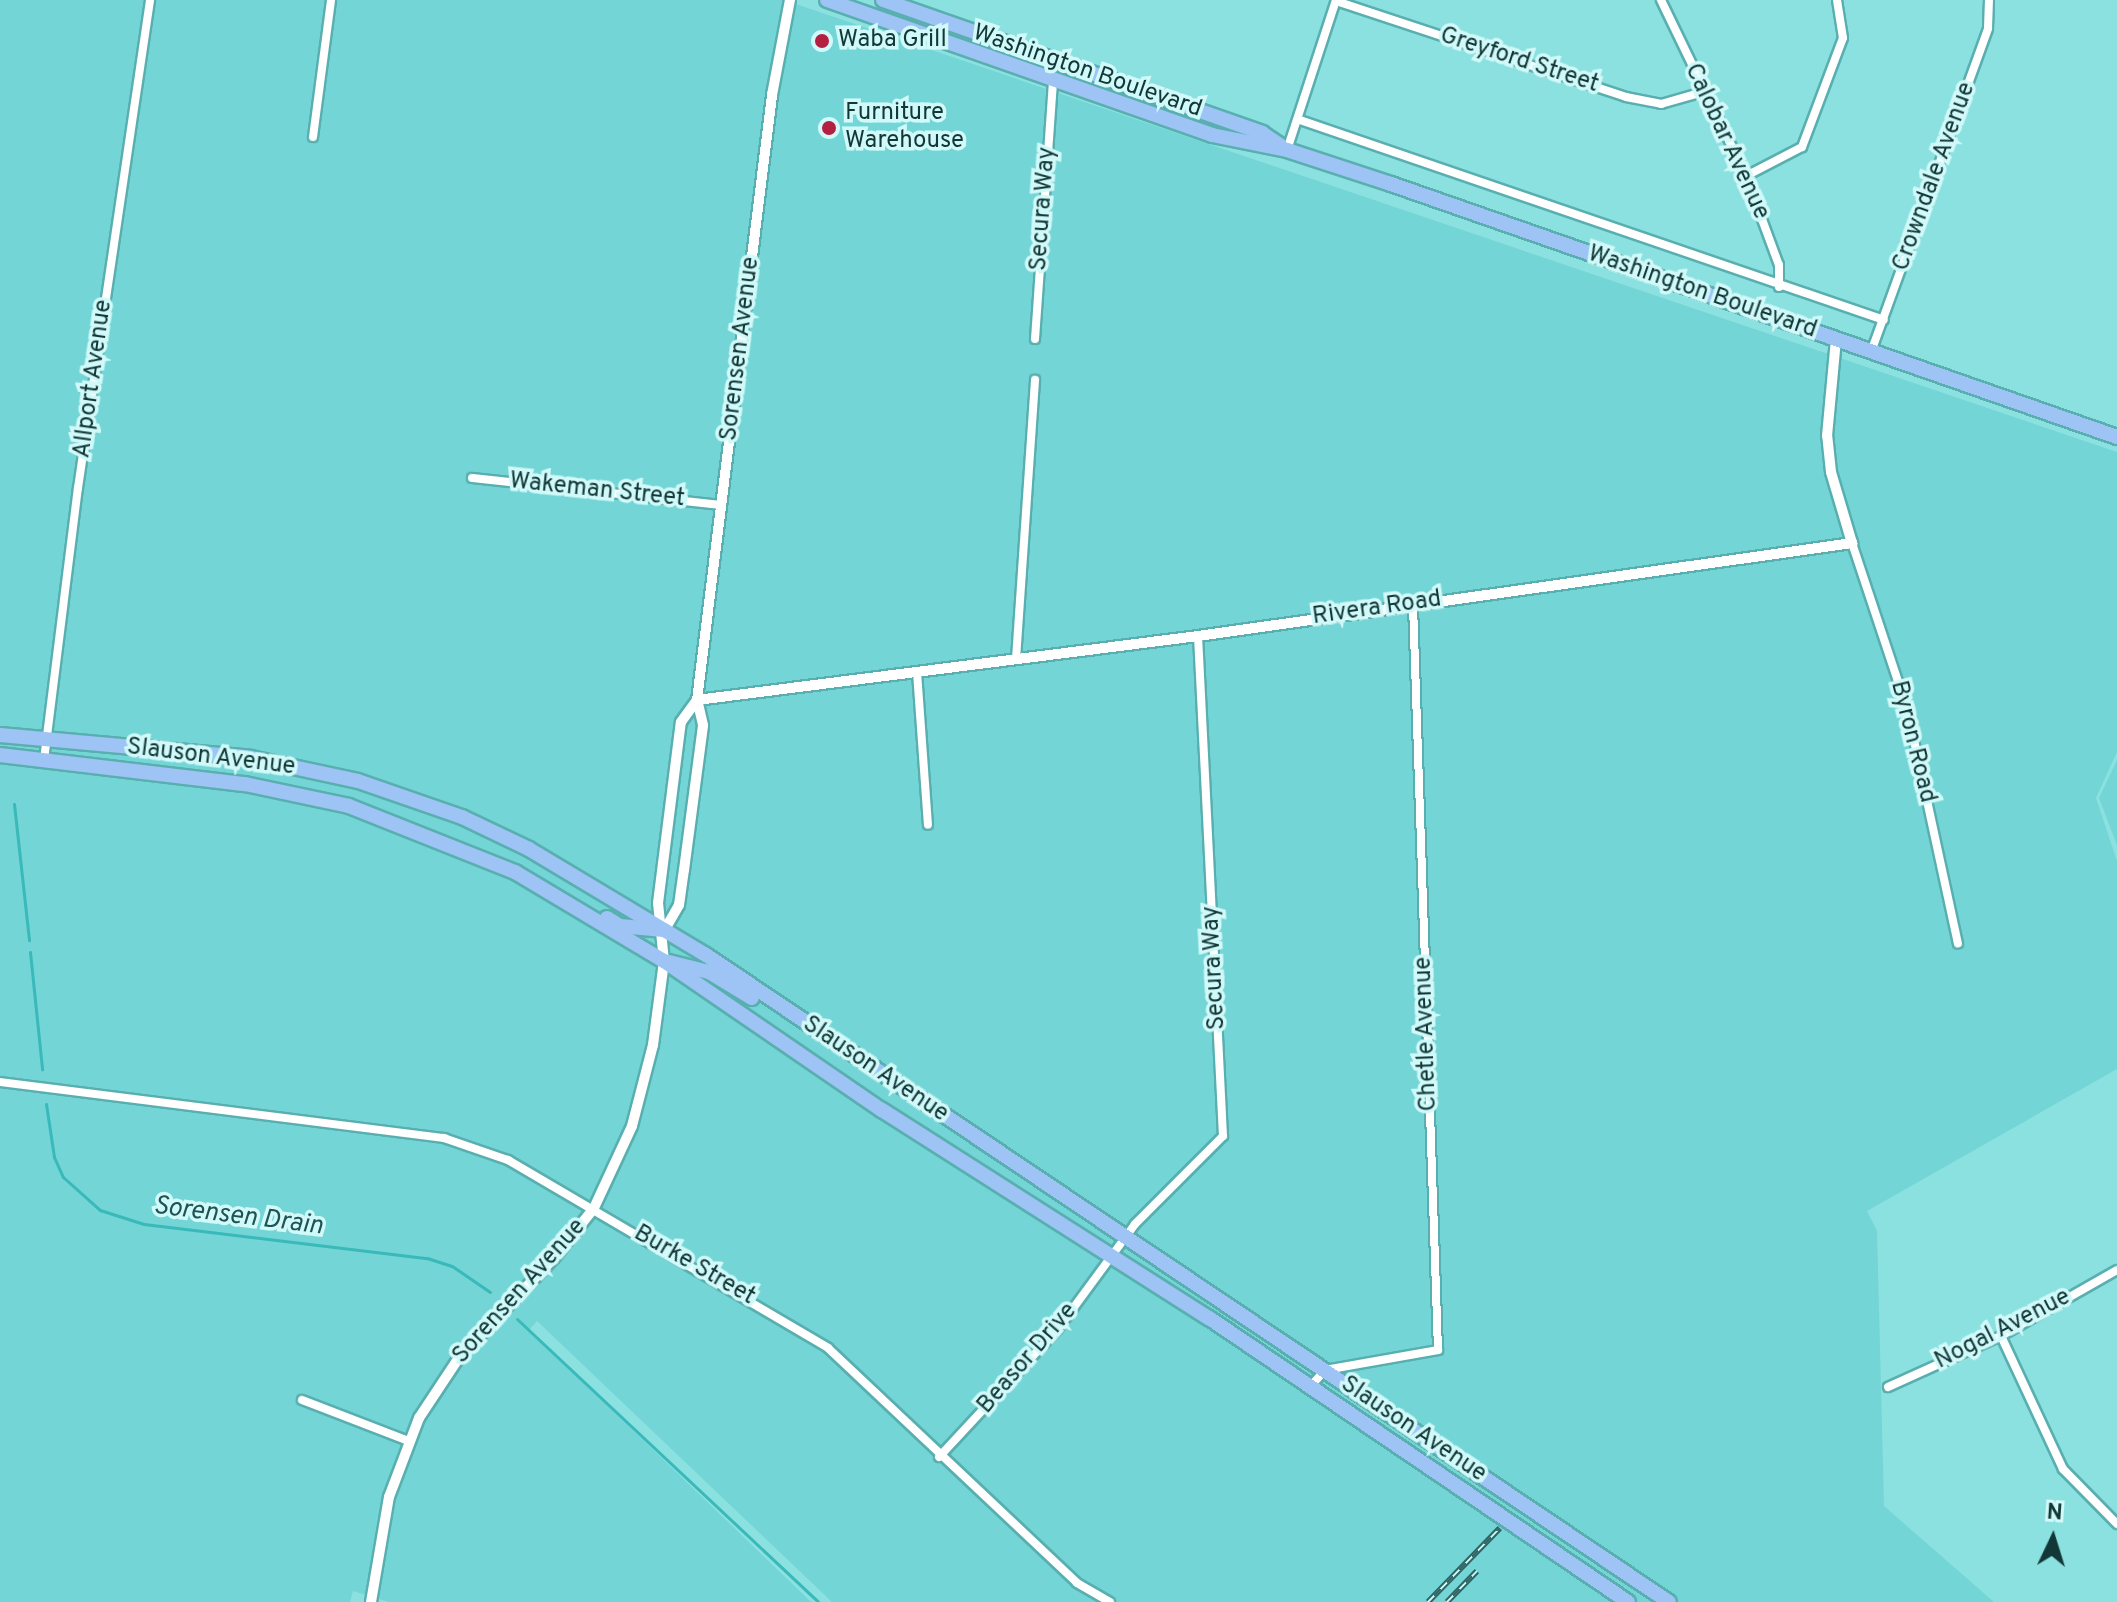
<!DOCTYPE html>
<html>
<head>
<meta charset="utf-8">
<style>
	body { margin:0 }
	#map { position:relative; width:2117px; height:1602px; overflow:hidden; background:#8be1e0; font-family:Overpass,sans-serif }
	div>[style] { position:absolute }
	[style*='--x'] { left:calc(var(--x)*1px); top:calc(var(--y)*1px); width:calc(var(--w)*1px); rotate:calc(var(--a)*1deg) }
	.built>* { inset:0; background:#73d5d5 }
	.stream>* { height:3px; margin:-1.5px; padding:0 1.5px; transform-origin:1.5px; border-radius:1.5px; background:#39b9b9 }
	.roads { filter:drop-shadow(2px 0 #59afaf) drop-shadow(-2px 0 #59afaf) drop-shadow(0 2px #59afaf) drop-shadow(0 -2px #59afaf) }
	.minor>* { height:8px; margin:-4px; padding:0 4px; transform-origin:4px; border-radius:4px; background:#fff }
	.tertiary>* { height:10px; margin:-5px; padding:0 5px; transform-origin:5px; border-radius:5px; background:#fff }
	.primary>* { height:14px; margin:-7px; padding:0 7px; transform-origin:7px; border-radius:7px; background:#9dc4f5 }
	.rail>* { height:6px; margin-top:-3px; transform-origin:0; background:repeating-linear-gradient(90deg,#d1f9f9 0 9px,#326363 0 18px); box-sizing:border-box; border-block:2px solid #326363 }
	.dots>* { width:22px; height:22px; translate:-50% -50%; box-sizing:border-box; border:4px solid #d1f9f9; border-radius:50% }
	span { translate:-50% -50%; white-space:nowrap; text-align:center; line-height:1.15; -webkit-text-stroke:7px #d1f9f9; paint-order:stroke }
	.poi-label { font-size:24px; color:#123737 }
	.left { translate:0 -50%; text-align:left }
	.street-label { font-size:24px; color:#123737 }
	.water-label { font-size:26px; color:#1e5353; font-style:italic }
	.north { position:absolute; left:2013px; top:1498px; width:80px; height:80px; -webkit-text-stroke:6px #d1f9f9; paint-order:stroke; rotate:4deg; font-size:22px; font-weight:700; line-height:32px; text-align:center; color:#123737 }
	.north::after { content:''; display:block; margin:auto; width:28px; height:36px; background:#123737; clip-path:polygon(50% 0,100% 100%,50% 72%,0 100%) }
</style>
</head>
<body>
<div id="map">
	<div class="built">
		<i style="clip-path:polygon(0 0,784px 0,2117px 452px,2117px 752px,2096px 798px,2117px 861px,2117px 1069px,1867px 1211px,1877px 1231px,1884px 1506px,1994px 1602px,832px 1602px,537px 1321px,529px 1330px,811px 1602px,389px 1602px,353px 1591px,350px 1602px,0 1602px)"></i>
		<i style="clip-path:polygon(2117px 760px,2117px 845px,2099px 798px)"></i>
	</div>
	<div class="stream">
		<i style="--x:14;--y:804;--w:137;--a:83.7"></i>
		<i style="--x:30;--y:952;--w:118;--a:84.1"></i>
		<i style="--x:46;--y:1104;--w:54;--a:81.4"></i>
		<i style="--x:54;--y:1157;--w:22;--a:66"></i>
		<i style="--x:63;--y:1177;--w:50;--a:41.7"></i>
		<i style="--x:100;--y:1210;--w:46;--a:17.7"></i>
		<i style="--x:144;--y:1224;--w:285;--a:6.9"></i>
		<i style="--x:427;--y:1258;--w:26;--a:18"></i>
		<i style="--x:452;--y:1266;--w:46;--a:34.4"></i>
		<i style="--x:517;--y:1319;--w:413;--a:43.2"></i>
	</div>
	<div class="roads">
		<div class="minor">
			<i style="--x:1661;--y:0;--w:195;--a:64.2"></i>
			<i style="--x:1746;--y:176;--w:95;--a:69.7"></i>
			<i style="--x:1779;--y:265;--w:22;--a:90"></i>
			<i style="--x:1336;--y:1;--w:305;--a:18.3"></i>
			<i style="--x:1626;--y:97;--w:36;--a:11"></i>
			<i style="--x:1661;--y:104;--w:44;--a:-15.9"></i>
			<i style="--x:1300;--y:120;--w:617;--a:18.9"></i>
			<i style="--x:313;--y:137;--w:138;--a:-82.5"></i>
			<i style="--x:1287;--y:150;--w:158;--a:-71.9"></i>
			<i style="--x:1746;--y:176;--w:63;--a:-27.4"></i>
			<i style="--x:1802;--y:147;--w:116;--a:-69.4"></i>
			<i style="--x:1843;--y:38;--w:38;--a:-99"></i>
			<i style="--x:1035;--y:339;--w:261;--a:-86"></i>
			<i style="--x:1871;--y:352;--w:344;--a:-70.1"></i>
			<i style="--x:1988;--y:28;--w:28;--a:-88"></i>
			<i style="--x:472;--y:478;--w:251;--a:6.2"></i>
			<i style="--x:1852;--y:543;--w:174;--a:71.6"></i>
			<i style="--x:1907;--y:708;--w:241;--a:77.8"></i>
			<i style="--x:1016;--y:659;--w:280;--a:-86.1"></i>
			<i style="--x:917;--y:672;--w:153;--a:85.9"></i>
			<i style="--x:44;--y:760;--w:274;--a:-82.9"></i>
			<i style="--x:78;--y:488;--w:493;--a:-81.6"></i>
			<i style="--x:0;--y:1082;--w:448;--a:7.2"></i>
			<i style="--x:444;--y:1138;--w:68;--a:19"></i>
			<i style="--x:508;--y:1160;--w:371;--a:30.4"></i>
			<i style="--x:828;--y:1348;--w:342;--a:43.3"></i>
			<i style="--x:1077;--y:1583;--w:38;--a:30"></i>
			<i style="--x:2001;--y:1336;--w:147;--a:65"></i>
			<i style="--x:2063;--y:1469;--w:77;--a:45.5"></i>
			<i style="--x:1888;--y:1387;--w:124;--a:-24.3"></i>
			<i style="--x:2001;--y:1336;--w:133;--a:-29.6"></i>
			<i style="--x:1309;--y:1388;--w:24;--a:-48"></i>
			<i style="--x:1325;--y:1370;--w:115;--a:-10"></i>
			<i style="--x:1438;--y:1350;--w:746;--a:-91.92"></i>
			<i style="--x:302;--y:1400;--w:115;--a:21"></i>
			<i style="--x:939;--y:1457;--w:175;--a:-47.1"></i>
			<i style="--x:1058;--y:1329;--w:130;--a:-53.7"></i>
			<i style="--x:1135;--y:1224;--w:124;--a:-45"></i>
			<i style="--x:1223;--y:1136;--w:501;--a:-92.86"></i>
		</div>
		<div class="tertiary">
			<i style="--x:697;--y:700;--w:505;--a:-7.28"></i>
			<i style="--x:1198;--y:636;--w:661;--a:-8.09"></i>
			<i style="--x:1852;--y:543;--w:74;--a:-106.5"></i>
			<i style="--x:1831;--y:472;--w:36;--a:-96"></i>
			<i style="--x:1827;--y:436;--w:97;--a:-84.7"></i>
			<i style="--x:664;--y:931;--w:30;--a:-60"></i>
			<i style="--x:679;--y:905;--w:35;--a:-82"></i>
			<i style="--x:684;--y:870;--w:146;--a:-82.5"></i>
			<i style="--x:703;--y:725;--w:26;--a:-103"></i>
			<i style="--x:697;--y:700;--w:610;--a:-82.93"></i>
			<i style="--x:772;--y:95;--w:97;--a:-79.3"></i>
			<i style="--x:371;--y:1602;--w:107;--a:-80.3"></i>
			<i style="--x:389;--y:1497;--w:85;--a:-69.2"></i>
			<i style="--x:419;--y:1418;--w:74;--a:-56.5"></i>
			<i style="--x:460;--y:1356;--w:136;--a:-46.2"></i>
			<i style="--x:554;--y:1258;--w:64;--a:-51.3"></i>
			<i style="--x:594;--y:1208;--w:90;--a:-65.1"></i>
			<i style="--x:632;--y:1126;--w:84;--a:-75.5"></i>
			<i style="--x:653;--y:1045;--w:85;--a:-82.5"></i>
			<i style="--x:664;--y:961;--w:58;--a:-95.9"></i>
			<i style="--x:658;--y:903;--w:182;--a:-82.8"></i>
			<i style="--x:681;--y:722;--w:27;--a:-54"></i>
		</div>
		<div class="primary">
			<i style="--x:827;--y:0;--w:408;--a:19.3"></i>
			<i style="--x:1212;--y:135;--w:76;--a:11.3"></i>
			<i style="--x:1287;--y:150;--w:109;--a:18.1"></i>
			<i style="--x:1391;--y:184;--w:769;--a:19.21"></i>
			<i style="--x:883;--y:0;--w:402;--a:19.3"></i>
			<i style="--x:1262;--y:133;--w:22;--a:34"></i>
			<i style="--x:0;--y:735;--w:252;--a:5.2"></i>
			<i style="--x:251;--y:758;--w:109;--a:12.1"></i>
			<i style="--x:358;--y:781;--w:110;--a:19.1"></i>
			<i style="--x:462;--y:817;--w:74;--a:25.5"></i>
			<i style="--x:529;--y:849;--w:206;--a:30.9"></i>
			<i style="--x:706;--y:955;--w:1160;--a:33.9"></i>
			<i style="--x:0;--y:755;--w:247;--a:6.8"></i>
			<i style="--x:245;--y:784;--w:106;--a:11.9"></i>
			<i style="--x:349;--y:806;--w:179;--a:21.7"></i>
			<i style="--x:515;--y:872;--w:174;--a:30.9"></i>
			<i style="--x:664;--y:961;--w:264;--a:34.4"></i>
			<i style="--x:882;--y:1110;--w:388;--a:32.5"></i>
			<i style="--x:1209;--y:1318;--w:506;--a:34.13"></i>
			<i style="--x:607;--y:918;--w:15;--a:32"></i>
			<i style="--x:620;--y:926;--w:44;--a:5.2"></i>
			<i style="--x:669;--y:962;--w:41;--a:14"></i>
			<i style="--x:709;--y:972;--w:50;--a:31.2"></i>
		</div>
	</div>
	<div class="rail">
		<i style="--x:1428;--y:1602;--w:103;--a:-45.8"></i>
		<i style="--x:1447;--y:1602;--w:43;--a:-45.9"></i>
	</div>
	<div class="dots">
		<i style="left:822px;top:41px;background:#b32041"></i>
		<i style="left:829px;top:128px;background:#b32041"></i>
	</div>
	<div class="poi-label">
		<span class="left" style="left:838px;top:41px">Waba Grill</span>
		<span class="left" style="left:845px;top:128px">Furniture<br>Warehouse</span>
	</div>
	<div class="street-label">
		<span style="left:1519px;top:61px;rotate:18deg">Greyford Street</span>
		<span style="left:1087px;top:72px;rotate:19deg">Washington Boulevard</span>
		<span style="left:1726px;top:142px;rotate:65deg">Calobar Avenue</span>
		<span style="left:1935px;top:177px;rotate:-70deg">Crowndale Avenue</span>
		<span style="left:1044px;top:209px;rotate:-86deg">Secura Way</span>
		<span style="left:1702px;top:293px;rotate:19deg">Washington Boulevard</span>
		<span style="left:741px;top:349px;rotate:-83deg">Sorensen Avenue</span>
		<span style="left:94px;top:379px;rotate:-82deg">Allport Avenue</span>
		<span style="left:597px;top:491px;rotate:6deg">Wakeman Street</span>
		<span style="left:1377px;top:609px;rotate:-8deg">Rivera Road</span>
		<span style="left:1912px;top:742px;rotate:76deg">Byron Road</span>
		<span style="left:211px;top:758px;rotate:7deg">Slauson Avenue</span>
		<span style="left:1215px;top:968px;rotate:-93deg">Secura Way</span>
		<span style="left:1427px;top:1034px;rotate:-92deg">Chetle Avenue</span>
		<span style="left:875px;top:1070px;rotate:34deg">Slauson Avenue</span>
		<span style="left:694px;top:1266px;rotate:30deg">Burke Street</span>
		<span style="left:520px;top:1292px;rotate:-48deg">Sorensen Avenue</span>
		<span style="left:2003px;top:1330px;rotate:-27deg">Nogal Avenue</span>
		<span style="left:1028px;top:1359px;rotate:-49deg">Beasor Drive</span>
		<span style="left:1413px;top:1430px;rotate:34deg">Slauson Avenue</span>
	</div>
	<div class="water-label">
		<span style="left:238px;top:1217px;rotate:7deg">Sorensen Drain</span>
	</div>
	<div class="north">N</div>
</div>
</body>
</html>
